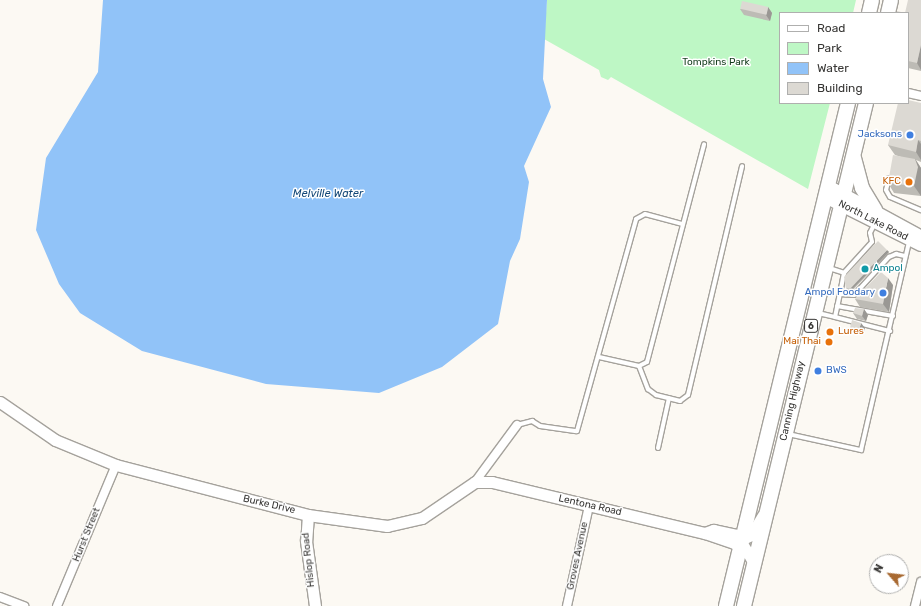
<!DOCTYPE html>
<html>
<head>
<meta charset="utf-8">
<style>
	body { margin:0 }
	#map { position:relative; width:921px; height:606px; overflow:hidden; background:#fcf9f3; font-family:Rubik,sans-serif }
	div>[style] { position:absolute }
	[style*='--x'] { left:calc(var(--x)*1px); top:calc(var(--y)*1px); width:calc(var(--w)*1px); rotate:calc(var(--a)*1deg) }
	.green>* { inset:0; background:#bef7c5 }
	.water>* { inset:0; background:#91c3f8 }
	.roads { filter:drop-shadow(1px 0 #a5a29c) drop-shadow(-1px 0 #a5a29c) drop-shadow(0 1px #a5a29c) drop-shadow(0 -1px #a5a29c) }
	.lane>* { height:4px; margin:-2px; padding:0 2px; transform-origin:2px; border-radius:2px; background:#fff }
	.street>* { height:8px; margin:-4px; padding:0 4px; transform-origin:4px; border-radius:4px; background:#fff }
	.secondary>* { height:11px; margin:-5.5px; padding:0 5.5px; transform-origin:5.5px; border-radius:5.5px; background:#fff }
	.primary>* { height:12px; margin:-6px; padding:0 6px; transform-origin:6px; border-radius:6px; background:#fff }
	.highway>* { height:14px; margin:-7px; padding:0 7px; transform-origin:7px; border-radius:7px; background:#fff }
	.wall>* { inset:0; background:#bdbbb5 }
	.shaded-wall>* { inset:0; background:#9a9894; transform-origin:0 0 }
	.building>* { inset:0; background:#dcd9d3; transform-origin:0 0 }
	.dots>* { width:11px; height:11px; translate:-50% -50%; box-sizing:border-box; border:2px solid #fff; border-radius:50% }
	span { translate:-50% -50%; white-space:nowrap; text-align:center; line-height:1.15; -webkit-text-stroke:3px #fff; paint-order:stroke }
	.shield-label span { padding:1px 3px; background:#fff; border:1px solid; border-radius:3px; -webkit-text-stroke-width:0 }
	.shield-label { font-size:9px; color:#373634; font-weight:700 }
	.park-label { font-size:10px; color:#123c1b }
	.shop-label { font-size:10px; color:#366cbe }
	.right { translate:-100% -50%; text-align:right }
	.left { translate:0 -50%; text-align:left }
	.food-label { font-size:10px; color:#c56008 }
	.street-label { font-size:10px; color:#373634 }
	.culture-label { font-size:10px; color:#0d838f }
	.water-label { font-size:11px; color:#124777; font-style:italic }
	.legend { position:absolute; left:779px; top:12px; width:130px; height:92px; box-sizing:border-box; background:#fff; border:1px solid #afafae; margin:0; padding:5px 7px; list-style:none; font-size:12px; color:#373634 }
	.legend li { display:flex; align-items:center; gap:8px; height:20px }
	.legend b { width:20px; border:1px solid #afafae }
	.north { position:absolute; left:869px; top:554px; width:40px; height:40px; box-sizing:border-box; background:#fff; border:1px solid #afafae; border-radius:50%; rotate:298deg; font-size:11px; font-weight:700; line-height:16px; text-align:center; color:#373634 }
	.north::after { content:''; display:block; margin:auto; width:14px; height:18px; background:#a86931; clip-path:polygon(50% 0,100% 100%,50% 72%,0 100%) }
</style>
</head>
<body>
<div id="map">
	<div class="green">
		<i style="clip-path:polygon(547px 0,856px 0,853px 13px,780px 13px,780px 103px,830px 103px,808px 189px,611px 77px,608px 80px,601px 77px,599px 70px,544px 39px)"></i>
	</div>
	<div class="water">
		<i style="clip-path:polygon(103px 0,547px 0,543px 79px,551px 107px,524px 166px,529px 182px,520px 239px,510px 261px,498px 324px,442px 367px,379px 393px,266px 384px,142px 351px,80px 313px,59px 284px,36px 230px,46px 158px,98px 72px)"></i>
	</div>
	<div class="roads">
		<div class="lane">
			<i style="--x:889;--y:178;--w:12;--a:104"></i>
			<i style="--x:886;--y:190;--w:8;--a:60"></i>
			<i style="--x:890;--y:197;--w:34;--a:23"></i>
			<i style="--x:875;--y:223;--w:11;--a:117"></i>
			<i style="--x:870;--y:233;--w:9;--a:77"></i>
			<i style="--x:872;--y:242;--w:42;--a:132.1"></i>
			<i style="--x:844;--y:273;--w:21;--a:101"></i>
			<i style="--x:840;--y:294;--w:14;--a:4"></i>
			<i style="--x:854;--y:295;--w:52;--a:-47.4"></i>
			<i style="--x:889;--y:257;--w:8;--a:-23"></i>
			<i style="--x:896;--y:254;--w:9;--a:13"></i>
			<i style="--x:829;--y:268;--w:16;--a:18"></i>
			<i style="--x:837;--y:306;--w:57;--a:10.1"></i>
			<i style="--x:818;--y:313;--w:17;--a:13"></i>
			<i style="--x:835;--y:317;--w:24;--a:-78"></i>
			<i style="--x:835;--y:317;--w:57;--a:14.3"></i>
			<i style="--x:599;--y:357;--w:41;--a:12.7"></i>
			<i style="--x:639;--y:366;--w:9;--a:-27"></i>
			<i style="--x:647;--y:362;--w:225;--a:-75.3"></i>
			<i style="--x:639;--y:366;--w:25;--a:69"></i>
			<i style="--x:648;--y:389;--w:10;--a:37"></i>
			<i style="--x:656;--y:395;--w:25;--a:14"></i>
			<i style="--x:680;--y:401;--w:10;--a:-37"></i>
			<i style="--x:688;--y:395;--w:235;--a:-76.7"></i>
			<i style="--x:517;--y:425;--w:16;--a:-15"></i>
			<i style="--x:532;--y:421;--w:9;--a:32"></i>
			<i style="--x:540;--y:426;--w:37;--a:8"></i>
			<i style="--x:577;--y:431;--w:220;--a:-74.4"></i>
			<i style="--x:636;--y:219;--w:10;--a:-29"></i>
			<i style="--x:645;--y:214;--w:39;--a:15"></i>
			<i style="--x:788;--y:434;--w:75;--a:12.4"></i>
			<i style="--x:861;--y:450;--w:213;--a:-77"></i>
			<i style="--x:658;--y:448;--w:51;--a:-77.6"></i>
		</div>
		<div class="street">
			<i style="--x:908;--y:93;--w:13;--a:13"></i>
			<i style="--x:475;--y:482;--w:71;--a:-53.6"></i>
			<i style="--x:0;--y:597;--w:26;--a:21"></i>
			<i style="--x:57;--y:606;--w:153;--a:-67.3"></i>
			<i style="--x:567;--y:606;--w:102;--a:-77.6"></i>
			<i style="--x:915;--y:606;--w:25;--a:-76"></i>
		</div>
		<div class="secondary">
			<i style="--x:0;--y:402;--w:67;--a:34.6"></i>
			<i style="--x:55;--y:440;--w:66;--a:22.3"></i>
			<i style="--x:116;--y:465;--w:198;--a:14.6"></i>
			<i style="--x:308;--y:515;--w:80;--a:7.9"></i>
			<i style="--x:387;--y:526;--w:36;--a:-13"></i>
			<i style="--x:422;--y:518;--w:64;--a:-34.2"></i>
			<i style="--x:475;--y:482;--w:17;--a:0"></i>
			<i style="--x:492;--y:482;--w:219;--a:13.5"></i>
			<i style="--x:705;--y:533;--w:31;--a:19"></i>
			<i style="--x:734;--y:543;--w:19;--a:-25"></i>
			<i style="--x:751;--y:535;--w:23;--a:-59"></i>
			<i style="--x:308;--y:515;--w:26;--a:94"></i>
			<i style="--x:306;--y:541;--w:66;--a:82.1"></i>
			<i style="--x:705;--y:533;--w:9;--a:-21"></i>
			<i style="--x:713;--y:530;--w:25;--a:12"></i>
			<i style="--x:737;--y:535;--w:33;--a:59"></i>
		</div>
		<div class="primary">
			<i style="--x:828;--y:186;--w:102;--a:28.6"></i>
			<i style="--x:825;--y:197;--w:107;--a:26.6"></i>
		</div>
		<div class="highway">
			<i style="--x:869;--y:13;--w:13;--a:-77"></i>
			<i style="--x:888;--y:13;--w:13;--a:-77"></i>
			<i style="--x:854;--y:158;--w:31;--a:75"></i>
			<i style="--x:862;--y:188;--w:26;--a:59"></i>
			<i style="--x:726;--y:606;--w:518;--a:-76.37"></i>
			<i style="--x:744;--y:606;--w:518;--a:-76.37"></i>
		</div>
	</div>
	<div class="wall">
		<i style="clip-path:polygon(921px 0,921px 71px,908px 68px,908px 13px,905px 13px)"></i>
		<i style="clip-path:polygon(768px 7px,772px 13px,770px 21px,744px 15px,740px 9px)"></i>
		<i style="clip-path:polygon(921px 103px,921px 162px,916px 160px,921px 168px,921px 196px,894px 193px,888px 183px,901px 157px,895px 155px,888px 145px)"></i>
		<i style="clip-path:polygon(889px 252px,852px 291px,848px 291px,846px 288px)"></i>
		<i style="clip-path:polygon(893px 285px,889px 312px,860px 307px,855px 299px)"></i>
		<i style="clip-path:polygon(864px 309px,868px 315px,866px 321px,857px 319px,853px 313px)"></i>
		<i style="clip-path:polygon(850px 328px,865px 328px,863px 335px,854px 333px)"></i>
	</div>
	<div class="shaded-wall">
		<i style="clip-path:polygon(768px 7px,772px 13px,770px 21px,766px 15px)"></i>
		<i style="clip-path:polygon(921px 45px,921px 70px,917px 63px)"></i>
		<i style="clip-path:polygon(918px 140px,921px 144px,921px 160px,916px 152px)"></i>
		<i style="clip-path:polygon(915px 159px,921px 168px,921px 196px,914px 186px)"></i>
		<i style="left:887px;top:250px;width:3px;height:54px;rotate:45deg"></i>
		<i style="clip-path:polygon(888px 278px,893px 285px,889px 312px,883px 304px)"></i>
		<i style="clip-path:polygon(864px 309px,868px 315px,866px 321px,862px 316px)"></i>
		<i style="clip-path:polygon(861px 323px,865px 328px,863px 335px,859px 330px)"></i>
	</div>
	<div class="building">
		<i style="clip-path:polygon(908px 0,921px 0,921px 45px,917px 63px,908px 61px,908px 13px,897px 13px,897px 11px,905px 13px)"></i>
		<i style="left:742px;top:1px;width:27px;height:8px;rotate:13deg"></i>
		<i style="clip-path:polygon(908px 100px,921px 103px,921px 141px,918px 140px,916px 152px,888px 145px,898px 103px,908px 103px)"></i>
		<i style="clip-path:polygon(893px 155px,915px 159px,918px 167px,914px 186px,888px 183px)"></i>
		<i style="clip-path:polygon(878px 241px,887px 250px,850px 289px,846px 288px,844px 277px)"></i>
		<i style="clip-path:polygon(881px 272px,888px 278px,883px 304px,855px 299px)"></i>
		<i style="clip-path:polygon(855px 308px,864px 309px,862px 316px,853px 313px)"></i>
		<i style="clip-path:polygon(852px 320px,861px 323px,859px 330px,850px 328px)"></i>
	</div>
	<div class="dots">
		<i style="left:910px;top:135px;background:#3f7fe0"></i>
		<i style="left:909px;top:182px;background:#e8710a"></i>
		<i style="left:865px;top:269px;background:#0f9aa8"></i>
		<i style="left:883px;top:293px;background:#3f7fe0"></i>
		<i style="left:830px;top:332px;background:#e8710a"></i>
		<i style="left:829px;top:342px;background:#e8710a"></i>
		<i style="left:818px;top:371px;background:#3f7fe0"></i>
	</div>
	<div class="shield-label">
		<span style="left:811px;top:326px">6</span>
	</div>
	<div class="park-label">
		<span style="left:716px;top:63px">Tompkins Park</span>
	</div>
	<div class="shop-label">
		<span class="right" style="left:902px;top:135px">Jacksons</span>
		<span class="right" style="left:875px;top:293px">Ampol Foodary</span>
		<span class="left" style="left:826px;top:371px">BWS</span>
	</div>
	<div class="food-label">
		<span class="right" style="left:901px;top:182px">KFC</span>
		<span class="left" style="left:838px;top:332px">Lures</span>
		<span class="right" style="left:821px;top:342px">Mai Thai</span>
	</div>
	<div class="street-label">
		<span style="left:873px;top:221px;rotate:27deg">North Lake Road</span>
		<span style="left:793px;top:401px;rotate:-77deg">Canning Highway</span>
		<span style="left:269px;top:505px;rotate:13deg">Burke Drive</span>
		<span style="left:590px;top:506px;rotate:13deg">Lentona Road</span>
		<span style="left:87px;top:535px;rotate:-68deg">Hurst Street</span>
		<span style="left:578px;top:556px;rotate:-78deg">Groves Avenue</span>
		<span style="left:309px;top:560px;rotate:-96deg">Hislop Road</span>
	</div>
	<div class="culture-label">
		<span class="left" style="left:873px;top:269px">Ampol</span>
	</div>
	<div class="water-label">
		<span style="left:328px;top:194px">Melville Water</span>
	</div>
	<ul class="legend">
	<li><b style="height:5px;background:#fff"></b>Road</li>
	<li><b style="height:11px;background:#bef7c5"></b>Park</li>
	<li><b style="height:11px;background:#91c3f8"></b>Water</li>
	<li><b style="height:11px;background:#dcd9d3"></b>Building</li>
	</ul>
	<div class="north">N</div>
</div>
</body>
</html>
